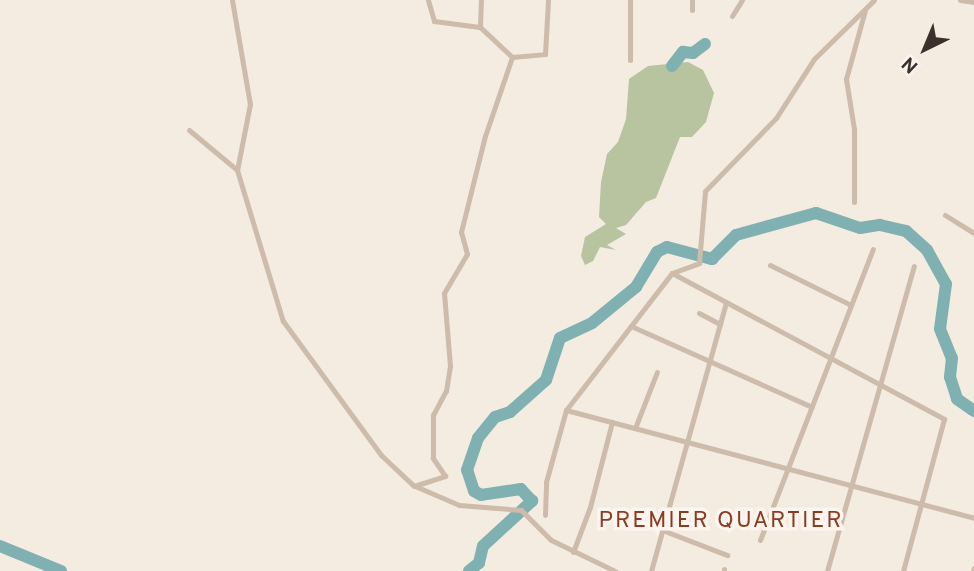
<!DOCTYPE html>
<html>
<head>
<meta charset="utf-8">
<style>
	body { margin:0 }
	#map { position:relative; width:974px; height:571px; overflow:hidden; background:#f4ebe1; font-family:Overpass,sans-serif }
	div>[style] { position:absolute }
	[style*='--x'] { left:calc(var(--x)*1px); top:calc(var(--y)*1px); width:calc(var(--w)*1px); rotate:calc(var(--a)*1deg) }
	.green>* { inset:0; background:#b8c4a0 }
	.river>* { height:12px; margin:-6px; padding:0 6px; transform-origin:6px; border-radius:6px; background:#7fb0b2 }
	.street>* { height:5px; margin:-2.5px; padding:0 2.5px; transform-origin:2.5px; border-radius:2.5px; background:#cdbbac }
	span { translate:-50% -50%; white-space:nowrap; text-align:center; line-height:1.15; -webkit-text-stroke:7px #fbf5ee; paint-order:stroke }
	.quarter-label { font-size:23px; color:#8c3b22; letter-spacing:2px }
	.north { position:absolute; left:890px; top:14px; width:70px; height:70px; -webkit-text-stroke:5px #fbf5ee; paint-order:stroke; rotate:223deg; font-size:19px; font-weight:700; line-height:28px; text-align:center; color:#3b302b }
	.north::after { content:''; display:block; margin:auto; width:24px; height:32px; background:#3b302b; clip-path:polygon(50% 0,100% 100%,50% 72%,0 100%) }
</style>
</head>
<body>
<div id="map">
	<div class="green">
		<i style="clip-path:polygon(688px 62px,703px 70px,714px 93px,706px 122px,692px 137px,680px 137px,656px 198px,646px 202px,626px 225px,616px 228px,626px 234px,607px 245px,616px 250px,600px 247px,593px 261px,585px 265px,581px 256px,585px 237px,606px 224px,599px 217px,601px 182px,607px 154px,618px 142px,626px 119px,629px 79px,648px 66px)"></i>
	</div>
	<div class="river">
		<i style="--x:672;--y:66;--w:18;--a:-52"></i>
		<i style="--x:683;--y:52;--w:10;--a:6"></i>
		<i style="--x:693;--y:53;--w:15;--a:-37"></i>
		<i style="--x:0;--y:546;--w:66;--a:22.3"></i>
		<i style="--x:469;--y:571;--w:13;--a:-39"></i>
		<i style="--x:479;--y:563;--w:17;--a:-77"></i>
		<i style="--x:483;--y:546;--w:67;--a:-42.6"></i>
		<i style="--x:532;--y:501;--w:16;--a:-133"></i>
		<i style="--x:521;--y:489;--w:40;--a:171.5"></i>
		<i style="--x:481;--y:495;--w:8;--a:-150"></i>
		<i style="--x:474;--y:491;--w:22;--a:-108"></i>
		<i style="--x:467;--y:470;--w:34;--a:-71"></i>
		<i style="--x:478;--y:438;--w:27;--a:-51"></i>
		<i style="--x:495;--y:417;--w:16;--a:-18"></i>
		<i style="--x:510;--y:412;--w:48;--a:-41.6"></i>
		<i style="--x:546;--y:380;--w:44;--a:-71.6"></i>
		<i style="--x:560;--y:338;--w:35;--a:-25"></i>
		<i style="--x:592;--y:323;--w:57;--a:-39.3"></i>
		<i style="--x:636;--y:287;--w:41;--a:-59"></i>
		<i style="--x:657;--y:252;--w:11;--a:-27"></i>
		<i style="--x:667;--y:247;--w:47;--a:14.9"></i>
		<i style="--x:712;--y:259;--w:34;--a:-45"></i>
		<i style="--x:736;--y:235;--w:83;--a:-15.4"></i>
		<i style="--x:816;--y:213;--w:46;--a:18.8"></i>
		<i style="--x:860;--y:228;--w:20;--a:-9"></i>
		<i style="--x:880;--y:225;--w:27;--a:13"></i>
		<i style="--x:906;--y:231;--w:28;--a:42"></i>
		<i style="--x:927;--y:250;--w:39;--a:61"></i>
		<i style="--x:946;--y:284;--w:45;--a:97.6"></i>
		<i style="--x:940;--y:329;--w:31;--a:68"></i>
		<i style="--x:952;--y:358;--w:19;--a:96"></i>
		<i style="--x:950;--y:377;--w:23;--a:72"></i>
		<i style="--x:957;--y:399;--w:21;--a:35"></i>
	</div>
	<div class="street">
		<i style="--x:232;--y:0;--w:106;--a:80.2"></i>
		<i style="--x:250;--y:104;--w:67;--a:101.1"></i>
		<i style="--x:237;--y:170;--w:158;--a:73.1"></i>
		<i style="--x:283;--y:321;--w:166;--a:53.8"></i>
		<i style="--x:381;--y:455;--w:45;--a:43.2"></i>
		<i style="--x:414;--y:486;--w:33;--a:-18"></i>
		<i style="--x:445;--y:476;--w:22;--a:-124"></i>
		<i style="--x:433;--y:458;--w:43;--a:-90"></i>
		<i style="--x:433;--y:415;--w:27;--a:-62"></i>
		<i style="--x:446;--y:391;--w:25;--a:-81"></i>
		<i style="--x:450;--y:366;--w:73;--a:-94.7"></i>
		<i style="--x:444;--y:293;--w:45;--a:-59.5"></i>
		<i style="--x:467;--y:254;--w:23;--a:-105"></i>
		<i style="--x:461;--y:232;--w:99;--a:-76"></i>
		<i style="--x:485;--y:136;--w:83;--a:-71.1"></i>
		<i style="--x:512;--y:57;--w:44;--a:-136.8"></i>
		<i style="--x:480;--y:27;--w:27;--a:-88"></i>
		<i style="--x:428;--y:0;--w:22;--a:74"></i>
		<i style="--x:434;--y:21;--w:46;--a:7.4"></i>
		<i style="--x:630;--y:0;--w:60;--a:90"></i>
		<i style="--x:960;--y:0;--w:14;--a:8"></i>
		<i style="--x:692;--y:10;--w:10;--a:-90"></i>
		<i style="--x:732;--y:16;--w:19;--a:-58"></i>
		<i style="--x:512;--y:57;--w:33;--a:-5"></i>
		<i style="--x:545;--y:54;--w:54;--a:-86.8"></i>
		<i style="--x:189;--y:130;--w:62;--a:39.8"></i>
		<i style="--x:854;--y:202;--w:73;--a:-90"></i>
		<i style="--x:854;--y:129;--w:51;--a:-99.1"></i>
		<i style="--x:846;--y:79;--w:72;--a:-74.6"></i>
		<i style="--x:945;--y:215;--w:34;--a:32"></i>
		<i style="--x:770;--y:265;--w:90;--a:26.3"></i>
		<i style="--x:672;--y:273;--w:309;--a:28.2"></i>
		<i style="--x:944;--y:419;--w:157;--a:105.1"></i>
		<i style="--x:699;--y:313;--w:24;--a:28"></i>
		<i style="--x:631;--y:326;--w:198;--a:24.1"></i>
		<i style="--x:566;--y:410;--w:422;--a:14.8"></i>
		<i style="--x:635;--y:428;--w:60;--a:-68.6"></i>
		<i style="--x:415;--y:486;--w:48;--a:23.4"></i>
		<i style="--x:459;--y:505;--w:62;--a:4.6"></i>
		<i style="--x:521;--y:510;--w:42;--a:45"></i>
		<i style="--x:551;--y:540;--w:71;--a:25.8"></i>
		<i style="--x:545;--y:515;--w:33;--a:-88"></i>
		<i style="--x:546;--y:482;--w:75;--a:-74.5"></i>
		<i style="--x:566;--y:410;--w:173;--a:-52.3"></i>
		<i style="--x:672;--y:273;--w:29;--a:-20"></i>
		<i style="--x:699;--y:263;--w:72;--a:-85.2"></i>
		<i style="--x:705;--y:191;--w:102;--a:-45.8"></i>
		<i style="--x:776;--y:118;--w:70;--a:-57.2"></i>
		<i style="--x:814;--y:59;--w:84;--a:-44.5"></i>
		<i style="--x:662;--y:530;--w:70;--a:21"></i>
		<i style="--x:760;--y:540;--w:312;--a:-68.8"></i>
		<i style="--x:573;--y:552;--w:48;--a:-69.3"></i>
		<i style="--x:590;--y:507;--w:88;--a:-75.5"></i>
		<i style="--x:651;--y:571;--w:279;--a:-74.4"></i>
		<i style="--x:724;--y:571;--w:2;--a:-90"></i>
		<i style="--x:827;--y:571;--w:317;--a:-74.1"></i>
		<i style="--x:973;--y:571;--w:3;--a:-72"></i>
	</div>
	<div class="quarter-label">
		<span style="left:721px;top:522px">PREMIER QUARTIER</span>
	</div>
	<div class="north">N</div>
</div>
</body>
</html>
